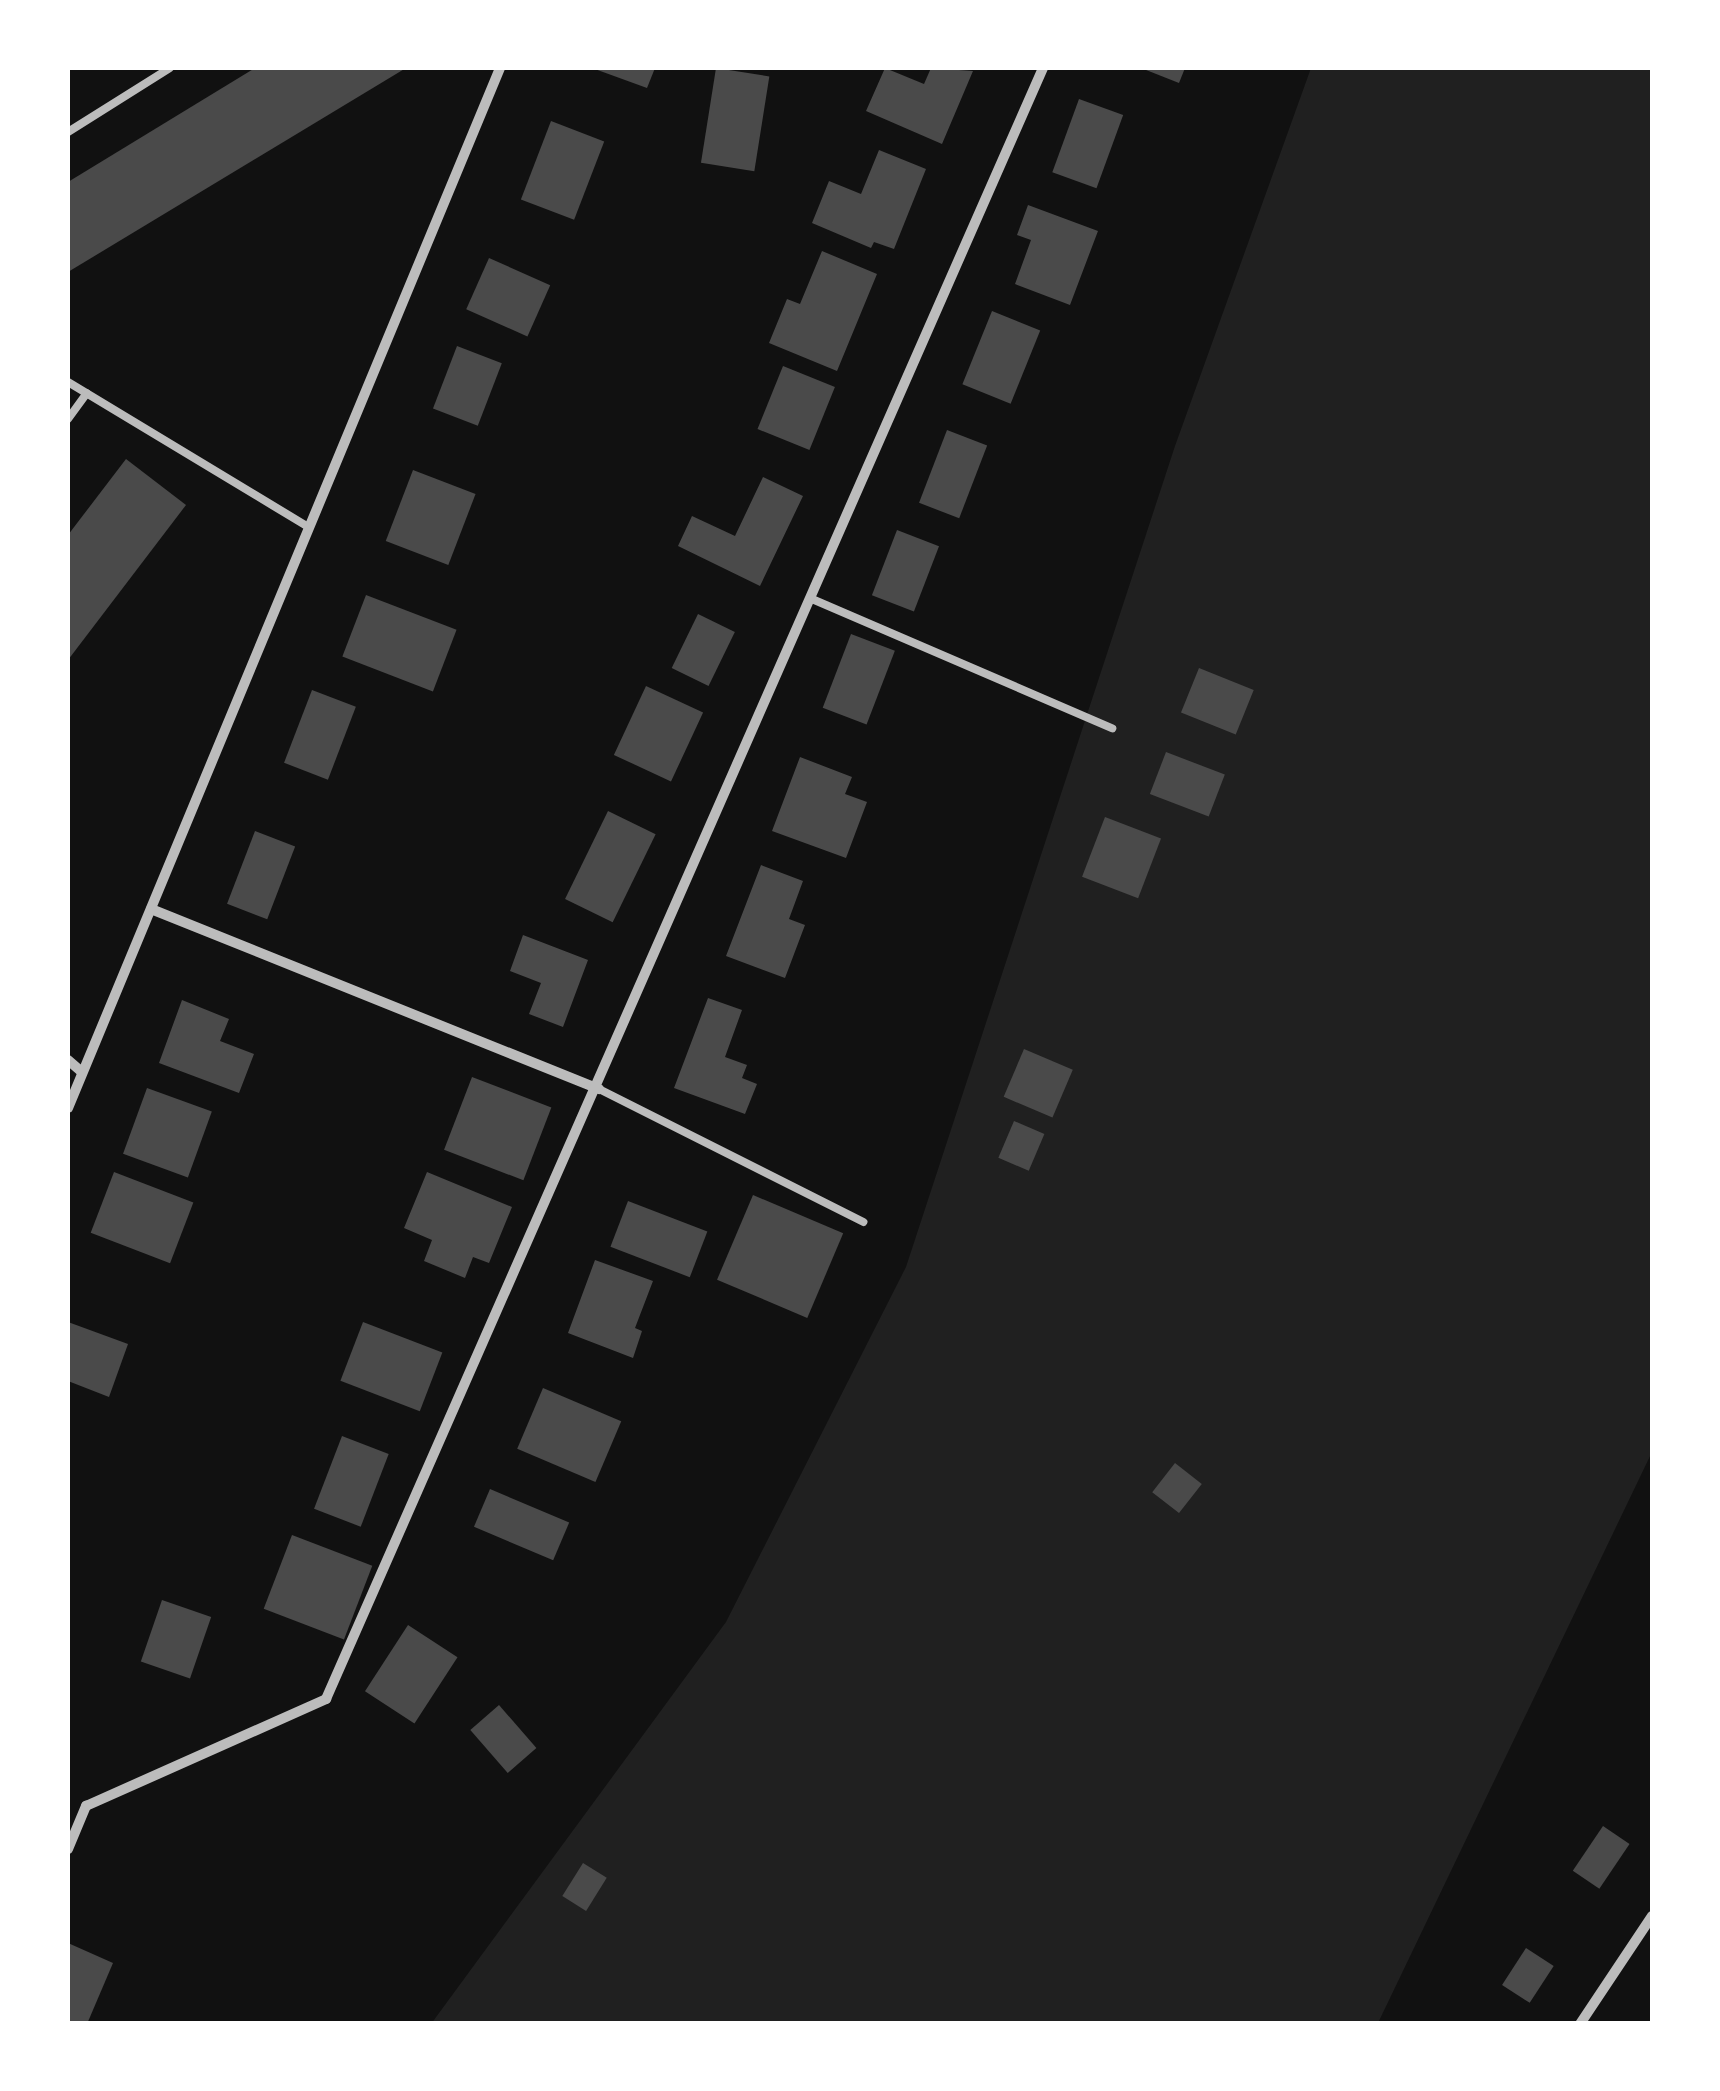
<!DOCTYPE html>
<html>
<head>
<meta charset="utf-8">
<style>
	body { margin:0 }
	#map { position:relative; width:1720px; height:2091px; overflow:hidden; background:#111; font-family:"Nunito Sans",sans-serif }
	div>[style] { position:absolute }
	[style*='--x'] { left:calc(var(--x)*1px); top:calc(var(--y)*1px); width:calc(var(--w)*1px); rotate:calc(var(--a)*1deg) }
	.green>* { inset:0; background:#202020 }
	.building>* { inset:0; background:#4a4a4a; transform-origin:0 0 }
	.service>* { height:8px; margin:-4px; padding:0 4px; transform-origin:4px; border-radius:4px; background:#bcbcbc }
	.minor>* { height:10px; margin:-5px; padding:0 5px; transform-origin:5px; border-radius:5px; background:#bcbcbc }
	span { translate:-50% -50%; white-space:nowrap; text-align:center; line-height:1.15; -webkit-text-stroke:8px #fff; paint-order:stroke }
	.frame { position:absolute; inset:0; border:70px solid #fff; pointer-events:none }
</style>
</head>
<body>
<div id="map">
	<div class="green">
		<i style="clip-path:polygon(1311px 68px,1652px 68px,1652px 1452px,1378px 2023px,431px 2024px,726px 1622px,906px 1267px,1175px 446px)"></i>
	</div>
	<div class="building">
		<i style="clip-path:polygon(255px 68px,406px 68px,68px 272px,68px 182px)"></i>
		<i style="clip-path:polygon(592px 68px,655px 68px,647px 88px)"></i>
		<i style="left:716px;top:68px;width:54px;height:96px;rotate:9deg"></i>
		<i style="clip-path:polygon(885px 68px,924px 84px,931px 68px,973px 71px,942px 144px,866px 111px)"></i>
		<i style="clip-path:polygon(1141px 68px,1185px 68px,1179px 83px)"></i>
		<i style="left:1079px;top:99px;width:47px;height:78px;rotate:20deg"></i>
		<i style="left:551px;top:121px;width:57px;height:84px;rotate:21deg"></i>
		<i style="clip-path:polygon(879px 150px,926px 169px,894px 249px,874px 242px,871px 248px,812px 223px,829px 181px,861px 194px)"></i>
		<i style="clip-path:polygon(1028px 205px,1098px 231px,1070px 305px,1015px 284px,1031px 240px,1017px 235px)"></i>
		<i style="clip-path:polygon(822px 251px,877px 274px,837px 371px,769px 343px,787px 299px,800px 304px)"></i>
		<i style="left:489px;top:258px;width:67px;height:56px;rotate:24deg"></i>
		<i style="left:992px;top:311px;width:52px;height:79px;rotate:22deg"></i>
		<i style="left:457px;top:346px;width:48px;height:67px;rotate:21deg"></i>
		<i style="left:783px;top:366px;width:56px;height:68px;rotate:22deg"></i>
		<i style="left:947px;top:430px;width:43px;height:78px;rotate:21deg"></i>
		<i style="clip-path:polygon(126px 459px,186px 505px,68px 660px,68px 535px)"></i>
		<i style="left:413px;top:470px;width:67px;height:76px;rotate:21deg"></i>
		<i style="clip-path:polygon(763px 477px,803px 496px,760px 586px,678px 546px,692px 516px,735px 536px)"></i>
		<i style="left:897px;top:530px;width:45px;height:70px;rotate:21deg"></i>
		<i style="left:366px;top:595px;width:97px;height:66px;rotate:21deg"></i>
		<i style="left:698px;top:614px;width:41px;height:60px;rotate:26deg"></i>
		<i style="left:851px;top:634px;width:47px;height:79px;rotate:21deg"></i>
		<i style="left:1199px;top:668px;width:59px;height:48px;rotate:22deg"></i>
		<i style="left:646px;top:686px;width:63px;height:76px;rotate:25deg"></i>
		<i style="left:312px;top:690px;width:47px;height:78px;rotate:21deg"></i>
		<i style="left:1166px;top:752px;width:63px;height:45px;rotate:21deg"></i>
		<i style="clip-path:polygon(800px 757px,852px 777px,845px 794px,867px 802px,846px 858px,772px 831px)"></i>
		<i style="left:608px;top:811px;width:53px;height:98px;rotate:26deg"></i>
		<i style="left:1105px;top:817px;width:60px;height:64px;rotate:21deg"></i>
		<i style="left:255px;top:831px;width:43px;height:78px;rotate:21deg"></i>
		<i style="clip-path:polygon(761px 865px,803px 881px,789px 919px,805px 925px,785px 978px,726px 956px)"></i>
		<i style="clip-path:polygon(523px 935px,588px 960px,563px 1027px,529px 1014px,541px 983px,510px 971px)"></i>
		<i style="clip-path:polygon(708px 998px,742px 1010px,725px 1057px,747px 1065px,742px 1078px,757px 1084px,745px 1114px,674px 1088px)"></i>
		<i style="clip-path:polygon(182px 1000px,229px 1019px,220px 1041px,254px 1054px,239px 1093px,159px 1063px)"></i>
		<i style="left:1024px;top:1049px;width:53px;height:52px;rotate:23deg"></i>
		<i style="left:472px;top:1077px;width:85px;height:78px;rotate:21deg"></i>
		<i style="left:147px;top:1088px;width:69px;height:70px;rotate:20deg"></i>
		<i style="left:1014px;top:1121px;width:33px;height:40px;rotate:23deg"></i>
		<i style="left:114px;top:1172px;width:85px;height:65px;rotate:21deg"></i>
		<i style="clip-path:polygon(427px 1172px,512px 1207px,489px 1263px,473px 1257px,465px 1278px,424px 1261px,432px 1240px,404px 1228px)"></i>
		<i style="left:753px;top:1195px;width:98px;height:92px;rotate:23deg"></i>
		<i style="left:628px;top:1201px;width:85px;height:49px;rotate:21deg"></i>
		<i style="clip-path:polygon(595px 1260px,653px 1281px,635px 1328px,642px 1331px,633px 1358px,568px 1333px)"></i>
		<i style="clip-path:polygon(68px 1322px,128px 1344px,109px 1397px,68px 1381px)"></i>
		<i style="left:363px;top:1322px;width:85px;height:63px;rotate:21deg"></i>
		<i style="left:543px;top:1388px;width:85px;height:66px;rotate:23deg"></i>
		<i style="left:342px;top:1436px;width:50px;height:78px;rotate:21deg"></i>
		<i style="left:1175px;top:1463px;width:34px;height:37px;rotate:38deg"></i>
		<i style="left:490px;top:1489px;width:86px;height:41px;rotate:23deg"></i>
		<i style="left:292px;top:1535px;width:86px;height:79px;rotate:21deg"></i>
		<i style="left:162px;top:1600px;width:52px;height:65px;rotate:19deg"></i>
		<i style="left:408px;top:1625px;width:59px;height:79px;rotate:33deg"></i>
		<i style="left:499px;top:1705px;width:57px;height:38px;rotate:49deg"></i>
		<i style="left:1603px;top:1826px;width:32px;height:54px;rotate:34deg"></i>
		<i style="left:583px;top:1863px;width:28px;height:39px;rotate:32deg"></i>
		<i style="clip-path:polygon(68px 1943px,113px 1963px,87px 2024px,68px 2024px)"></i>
		<i style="left:1526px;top:1948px;width:33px;height:44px;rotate:33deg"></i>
	</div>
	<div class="service">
		<i style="--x:68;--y:132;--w:120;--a:-32.1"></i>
		<i style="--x:68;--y:382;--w:280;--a:31.1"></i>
		<i style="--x:68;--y:419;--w:32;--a:-54"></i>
		<i style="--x:812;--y:599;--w:327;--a:23.3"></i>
		<i style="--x:599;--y:1089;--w:296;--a:26.7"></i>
	</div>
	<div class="minor">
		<i style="--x:151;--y:909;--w:483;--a:21.9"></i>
		<i style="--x:68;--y:1060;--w:18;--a:41"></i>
		<i style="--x:68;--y:1108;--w:1126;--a:-67.44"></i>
		<i style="--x:68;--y:1849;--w:47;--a:-67.3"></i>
		<i style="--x:86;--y:1806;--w:263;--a:-24"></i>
		<i style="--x:326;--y:1699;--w:1782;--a:-66.27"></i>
		<i style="--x:1580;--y:2024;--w:130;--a:-56.3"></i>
	</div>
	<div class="frame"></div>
</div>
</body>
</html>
